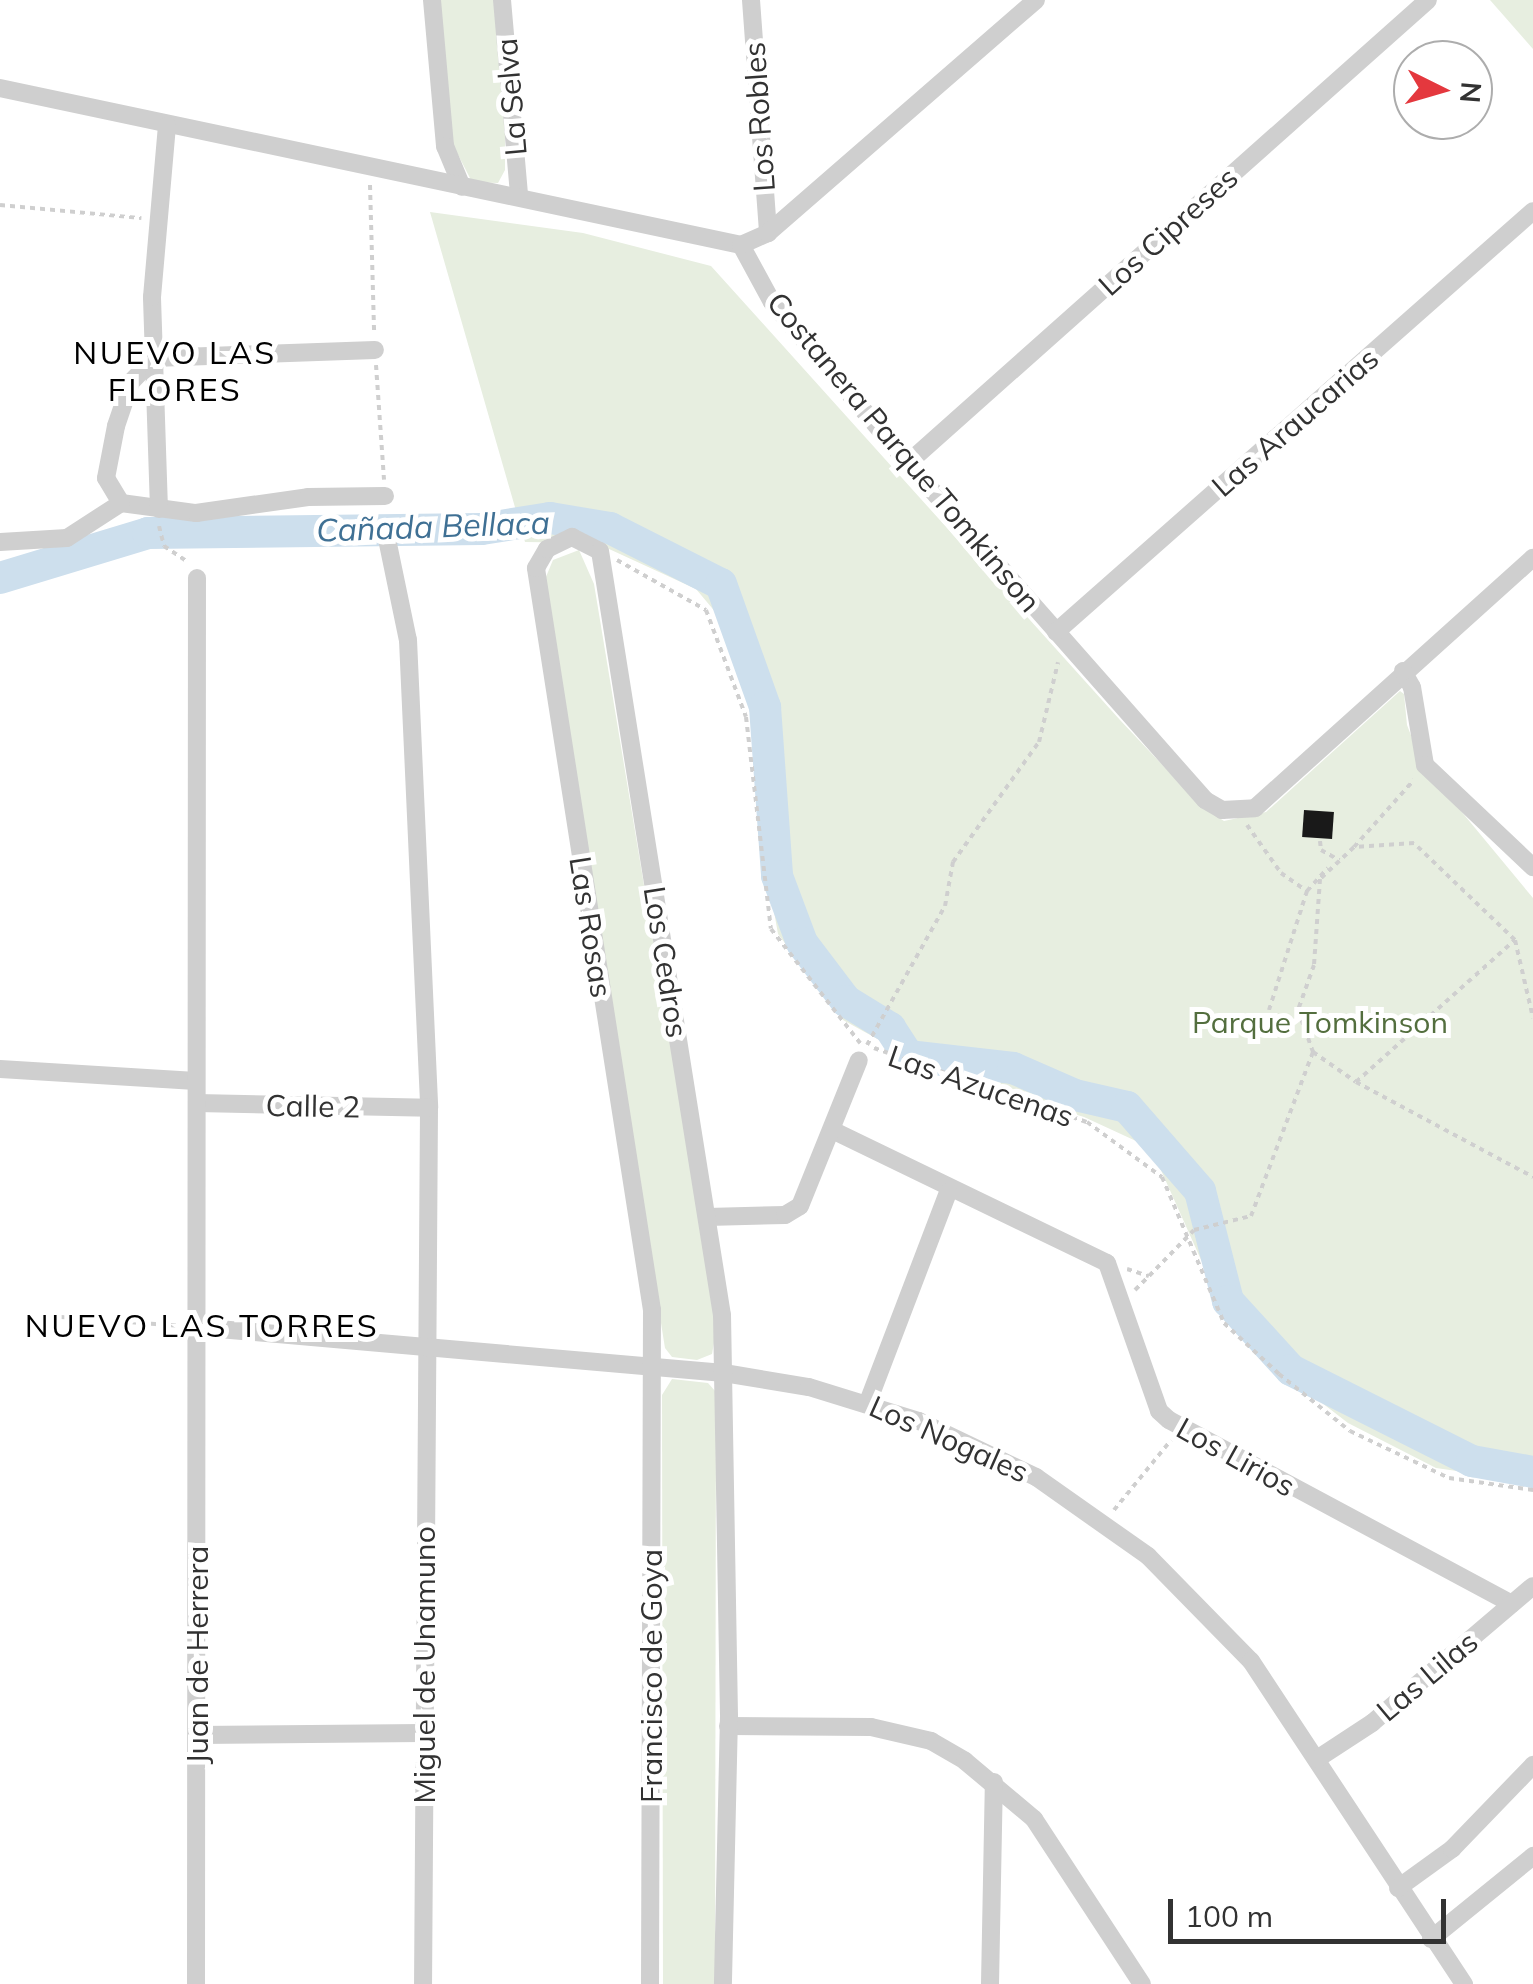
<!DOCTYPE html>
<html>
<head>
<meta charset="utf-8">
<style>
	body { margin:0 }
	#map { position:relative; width:1533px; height:1984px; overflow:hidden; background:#fff; font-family:Mulish,sans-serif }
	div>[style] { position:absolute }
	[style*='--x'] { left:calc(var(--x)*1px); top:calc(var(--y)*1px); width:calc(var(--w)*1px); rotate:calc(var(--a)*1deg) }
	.green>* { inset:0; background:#e7eee0 }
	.river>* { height:32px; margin:-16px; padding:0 16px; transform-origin:16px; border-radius:16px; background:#cddfed }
	.building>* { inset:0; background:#191919; transform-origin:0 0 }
	.path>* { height:4px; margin-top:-2px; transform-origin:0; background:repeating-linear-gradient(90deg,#cfcfcf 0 5px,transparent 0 10px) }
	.minor>* { height:18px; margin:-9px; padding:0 9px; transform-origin:9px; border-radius:9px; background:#cfcfcf }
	span { translate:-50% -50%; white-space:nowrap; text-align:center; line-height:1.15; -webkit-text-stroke:10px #fff; paint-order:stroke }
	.street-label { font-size:30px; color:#323232 }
	.park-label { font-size:30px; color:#536e3e }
	.neighbourhood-label { font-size:32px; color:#000; letter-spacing:2.5px }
	.water-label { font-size:32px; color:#3f7094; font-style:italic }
	.north { position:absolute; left:1393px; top:40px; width:100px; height:100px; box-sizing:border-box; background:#fff; border:2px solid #adadad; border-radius:50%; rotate:95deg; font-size:28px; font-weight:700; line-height:40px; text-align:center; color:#323232 }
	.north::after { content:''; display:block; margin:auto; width:35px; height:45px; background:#e4383e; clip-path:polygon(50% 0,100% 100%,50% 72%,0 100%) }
	.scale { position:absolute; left:1168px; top:1899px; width:278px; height:45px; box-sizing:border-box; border:5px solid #323232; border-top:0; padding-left:12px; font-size:30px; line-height:35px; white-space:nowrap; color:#323232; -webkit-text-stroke:8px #fff; paint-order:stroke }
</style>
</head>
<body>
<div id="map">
	<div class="green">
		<i style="clip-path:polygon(435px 0,494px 0,505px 134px,505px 170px,498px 183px,472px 182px,449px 137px)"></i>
		<i style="clip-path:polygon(1490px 0,1533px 0,1533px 49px)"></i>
		<i style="clip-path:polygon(430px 212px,583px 233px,711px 266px,1120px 720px,1201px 806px,1224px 821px,1266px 812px,1400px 691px,1404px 694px,1407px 725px,1422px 764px,1533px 898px,1533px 1482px,1436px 1468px,1348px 1423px,1291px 1379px,1231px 1327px,1156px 1159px,1136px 1141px,1084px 1117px,939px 1073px,843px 1020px,778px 934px,765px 861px,757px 728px,717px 614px,696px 589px,596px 543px,525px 542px)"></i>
		<i style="clip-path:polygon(579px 550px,594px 584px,717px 1325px,712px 1354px,697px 1360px,672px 1357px,665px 1348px,543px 584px,553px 560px)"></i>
		<i style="clip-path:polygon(672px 1379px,708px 1383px,716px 1392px,715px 1984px,663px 1984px,662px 1395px)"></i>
	</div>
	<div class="river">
		<i style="--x:0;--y:578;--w:155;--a:-16.9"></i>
		<i style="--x:148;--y:533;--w:334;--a:-0.7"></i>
		<i style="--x:482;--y:529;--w:69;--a:-9.2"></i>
		<i style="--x:550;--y:518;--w:61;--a:9.5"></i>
		<i style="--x:610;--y:528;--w:124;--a:26.8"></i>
		<i style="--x:721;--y:584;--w:131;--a:70.3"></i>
		<i style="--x:765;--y:707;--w:169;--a:85.9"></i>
		<i style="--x:777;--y:876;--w:72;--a:69.5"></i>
		<i style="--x:802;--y:943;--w:73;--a:52.8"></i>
		<i style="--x:846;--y:1001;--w:52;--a:31.5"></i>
		<i style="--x:890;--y:1028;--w:33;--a:57"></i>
		<i style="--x:908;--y:1056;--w:106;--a:6.5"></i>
		<i style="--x:1013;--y:1068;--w:68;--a:23.5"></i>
		<i style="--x:1075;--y:1095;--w:53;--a:13"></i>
		<i style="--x:1127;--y:1107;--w:111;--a:49"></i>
		<i style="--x:1200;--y:1191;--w:114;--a:75.7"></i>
		<i style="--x:1228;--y:1301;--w:93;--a:47.6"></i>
		<i style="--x:1291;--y:1370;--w:203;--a:26.7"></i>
		<i style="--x:1472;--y:1461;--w:62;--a:10.2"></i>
	</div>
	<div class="building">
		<i style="left:1304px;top:810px;width:30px;height:27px;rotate:4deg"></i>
	</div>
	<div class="path">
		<i style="--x:370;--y:185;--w:146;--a:88.4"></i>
		<i style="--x:0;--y:205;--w:142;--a:5.3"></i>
		<i style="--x:376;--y:365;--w:115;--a:86"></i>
		<i style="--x:159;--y:526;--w:21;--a:76"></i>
		<i style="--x:164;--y:546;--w:29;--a:34"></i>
		<i style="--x:617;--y:560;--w:102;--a:29.3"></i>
		<i style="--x:706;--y:610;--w:114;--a:69.5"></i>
		<i style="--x:746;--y:717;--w:213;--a:83.3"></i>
		<i style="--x:771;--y:929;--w:145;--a:52"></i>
		<i style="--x:1247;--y:825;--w:59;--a:54.7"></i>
		<i style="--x:1281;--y:873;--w:32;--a:35"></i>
		<i style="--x:1320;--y:841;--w:9;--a:84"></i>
		<i style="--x:1321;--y:850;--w:21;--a:29"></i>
		<i style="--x:1354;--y:847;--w:90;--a:-48.2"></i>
		<i style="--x:1515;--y:940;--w:80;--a:77"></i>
		<i style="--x:1269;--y:1010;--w:125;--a:-72.3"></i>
		<i style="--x:1307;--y:891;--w:31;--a:-48"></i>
		<i style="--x:867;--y:1045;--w:159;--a:-60.7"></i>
		<i style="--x:945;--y:906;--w:45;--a:-79.7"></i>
		<i style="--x:953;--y:862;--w:148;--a:-54.4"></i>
		<i style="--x:1039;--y:742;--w:82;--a:-76.6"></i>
		<i style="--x:874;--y:1048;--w:225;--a:19.2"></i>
		<i style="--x:1087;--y:1122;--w:93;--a:36.3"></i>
		<i style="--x:1162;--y:1177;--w:159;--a:67"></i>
		<i style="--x:1224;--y:1323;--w:75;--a:42.8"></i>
		<i style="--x:1279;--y:1374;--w:91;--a:38.8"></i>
		<i style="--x:1350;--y:1431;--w:110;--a:25.4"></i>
		<i style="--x:1449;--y:1478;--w:85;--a:8.1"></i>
		<i style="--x:1356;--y:1082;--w:201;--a:28.2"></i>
		<i style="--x:1127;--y:1269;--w:23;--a:18"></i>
		<i style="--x:1149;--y:1276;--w:64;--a:-45.6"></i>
		<i style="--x:1194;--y:1230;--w:59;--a:-13.8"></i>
		<i style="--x:1251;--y:1216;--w:175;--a:-69.3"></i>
		<i style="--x:1313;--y:1052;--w:52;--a:34.9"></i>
		<i style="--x:1356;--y:1082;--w:213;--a:-41.8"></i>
		<i style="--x:1515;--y:940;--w:140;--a:-136.2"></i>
		<i style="--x:1414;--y:843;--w:60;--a:176.2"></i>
		<i style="--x:1354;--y:847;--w:47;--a:136.7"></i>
		<i style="--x:1320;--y:879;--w:86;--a:94"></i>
		<i style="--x:1314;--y:965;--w:48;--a:109.6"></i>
		<i style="--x:1298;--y:1010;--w:45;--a:70.3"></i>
		<i style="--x:1135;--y:1290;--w:20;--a:-45"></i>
		<i style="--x:61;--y:1317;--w:121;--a:4.3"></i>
		<i style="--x:1114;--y:1510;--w:90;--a:-50.8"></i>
	</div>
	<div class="minor">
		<i style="--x:432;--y:0;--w:147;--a:84.9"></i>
		<i style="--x:445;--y:146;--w:44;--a:67.5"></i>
		<i style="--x:502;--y:0;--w:196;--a:85"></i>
		<i style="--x:751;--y:0;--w:234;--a:85.8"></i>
		<i style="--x:0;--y:88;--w:757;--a:11.96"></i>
		<i style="--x:741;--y:245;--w:65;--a:61.5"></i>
		<i style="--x:772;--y:302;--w:211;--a:49.8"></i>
		<i style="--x:908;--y:463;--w:449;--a:48.6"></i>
		<i style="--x:1205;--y:800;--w:20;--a:30"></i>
		<i style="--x:1222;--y:810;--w:33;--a:-3"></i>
		<i style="--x:1255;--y:808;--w:374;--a:-42"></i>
		<i style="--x:741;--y:245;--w:30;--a:-24"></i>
		<i style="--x:768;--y:233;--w:355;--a:-41"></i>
		<i style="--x:154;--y:358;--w:221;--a:-2.1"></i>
		<i style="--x:908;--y:463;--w:696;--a:-41.68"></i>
		<i style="--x:121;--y:503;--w:76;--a:7.6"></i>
		<i style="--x:196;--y:513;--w:113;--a:-8.1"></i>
		<i style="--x:308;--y:497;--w:77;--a:-0.7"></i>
		<i style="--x:121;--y:503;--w:29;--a:-121"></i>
		<i style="--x:106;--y:478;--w:53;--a:-79.1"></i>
		<i style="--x:116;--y:426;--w:46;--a:-71.2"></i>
		<i style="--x:131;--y:382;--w:33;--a:-46"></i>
		<i style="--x:159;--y:509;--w:212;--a:-91.9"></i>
		<i style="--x:152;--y:297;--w:172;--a:-85"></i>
		<i style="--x:387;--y:539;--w:103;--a:78.3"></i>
		<i style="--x:408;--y:640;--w:468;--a:87.4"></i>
		<i style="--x:429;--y:1108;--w:876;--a:90.39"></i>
		<i style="--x:0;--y:542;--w:67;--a:-3.4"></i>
		<i style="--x:67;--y:538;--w:64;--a:-32.9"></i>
		<i style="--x:1056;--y:632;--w:636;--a:-41.43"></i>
		<i style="--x:1403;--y:671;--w:18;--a:61"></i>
		<i style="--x:1412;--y:687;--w:79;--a:80.5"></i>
		<i style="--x:1425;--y:765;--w:149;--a:43.4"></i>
		<i style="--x:0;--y:1069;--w:196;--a:3.5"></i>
		<i style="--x:197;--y:1103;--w:232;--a:1.2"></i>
		<i style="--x:832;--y:1130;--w:305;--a:25.8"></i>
		<i style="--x:1107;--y:1263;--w:157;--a:70.6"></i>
		<i style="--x:1159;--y:1411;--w:13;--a:42"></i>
		<i style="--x:1169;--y:1420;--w:389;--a:28.2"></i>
		<i style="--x:707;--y:1217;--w:78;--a:-1.5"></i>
		<i style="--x:785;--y:1215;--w:17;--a:-31"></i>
		<i style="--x:800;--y:1206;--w:157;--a:-68"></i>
		<i style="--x:196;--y:1327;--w:530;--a:4.98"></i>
		<i style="--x:724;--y:1373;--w:86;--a:9.4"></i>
		<i style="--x:809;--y:1387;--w:115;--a:17.2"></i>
		<i style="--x:919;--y:1421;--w:130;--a:25.6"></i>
		<i style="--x:1036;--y:1477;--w:137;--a:35.2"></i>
		<i style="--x:1148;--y:1556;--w:147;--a:45.6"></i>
		<i style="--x:1251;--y:1661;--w:387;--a:56.6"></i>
		<i style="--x:868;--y:1402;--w:225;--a:-69.1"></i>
		<i style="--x:728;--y:1726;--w:143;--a:0.4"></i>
		<i style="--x:871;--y:1727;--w:62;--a:13.1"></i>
		<i style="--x:931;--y:1741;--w:39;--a:30"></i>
		<i style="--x:965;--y:1761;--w:90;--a:40"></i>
		<i style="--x:1034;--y:1819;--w:197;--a:56.8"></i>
		<i style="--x:197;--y:1735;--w:226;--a:-0.5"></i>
		<i style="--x:1317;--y:1759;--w:66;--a:-33.2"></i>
		<i style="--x:1372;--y:1723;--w:211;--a:-40.4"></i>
		<i style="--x:1398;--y:1888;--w:67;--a:-35.8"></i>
		<i style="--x:1452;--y:1849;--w:117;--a:-46"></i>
		<i style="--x:1431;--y:1939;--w:132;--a:-39.1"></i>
		<i style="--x:196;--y:1984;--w:1406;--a:-89.96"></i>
		<i style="--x:650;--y:1984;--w:674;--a:-89.83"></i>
		<i style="--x:652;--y:1310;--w:751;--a:-98.89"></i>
		<i style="--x:536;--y:568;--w:22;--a:-60"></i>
		<i style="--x:547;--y:549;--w:28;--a:-26"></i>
		<i style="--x:572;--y:537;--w:31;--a:27"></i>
		<i style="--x:600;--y:551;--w:774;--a:80.93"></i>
		<i style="--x:722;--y:1315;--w:401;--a:89"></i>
		<i style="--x:729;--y:1716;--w:268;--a:91.3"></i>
		<i style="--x:990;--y:1984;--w:202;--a:-88.9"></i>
	</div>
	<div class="street-label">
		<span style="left:511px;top:97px;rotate:-95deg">La Selva</span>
		<span style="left:759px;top:117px;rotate:-94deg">Los Robles</span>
		<span style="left:1168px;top:231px;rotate:-42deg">Los Cipreses</span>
		<span style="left:1295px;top:422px;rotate:-41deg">Las Araucarias</span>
		<span style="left:904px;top:452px;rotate:50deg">Costanera Parque Tomkinson</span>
		<span style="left:591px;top:927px;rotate:81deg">Las Rosas</span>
		<span style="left:666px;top:962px;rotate:81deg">Los Cedros</span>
		<span style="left:981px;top:1086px;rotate:19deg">Las Azucenas</span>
		<span style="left:313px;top:1106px;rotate:1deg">Calle 2</span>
		<span style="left:949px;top:1439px;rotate:24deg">Los Nogales</span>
		<span style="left:1236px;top:1457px;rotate:29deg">Los Lirios</span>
		<span style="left:197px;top:1655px;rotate:-90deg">Juan de Herrera</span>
		<span style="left:424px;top:1665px;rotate:-90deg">Miguel de Unamuno</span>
		<span style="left:651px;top:1676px;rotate:-90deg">Francisco de Goya</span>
		<span style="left:1427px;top:1676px;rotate:-40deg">Las Lilas</span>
	</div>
	<div class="park-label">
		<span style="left:1320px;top:1022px">Parque Tomkinson</span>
	</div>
	<div class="neighbourhood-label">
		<span style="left:175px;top:371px">NUEVO LAS<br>FLORES</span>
		<span style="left:202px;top:1325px">NUEVO LAS TORRES</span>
	</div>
	<div class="water-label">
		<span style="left:433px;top:526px;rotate:-2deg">Cañada Bellaca</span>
	</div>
	<div class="north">N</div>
	<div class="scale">100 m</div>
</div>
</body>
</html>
